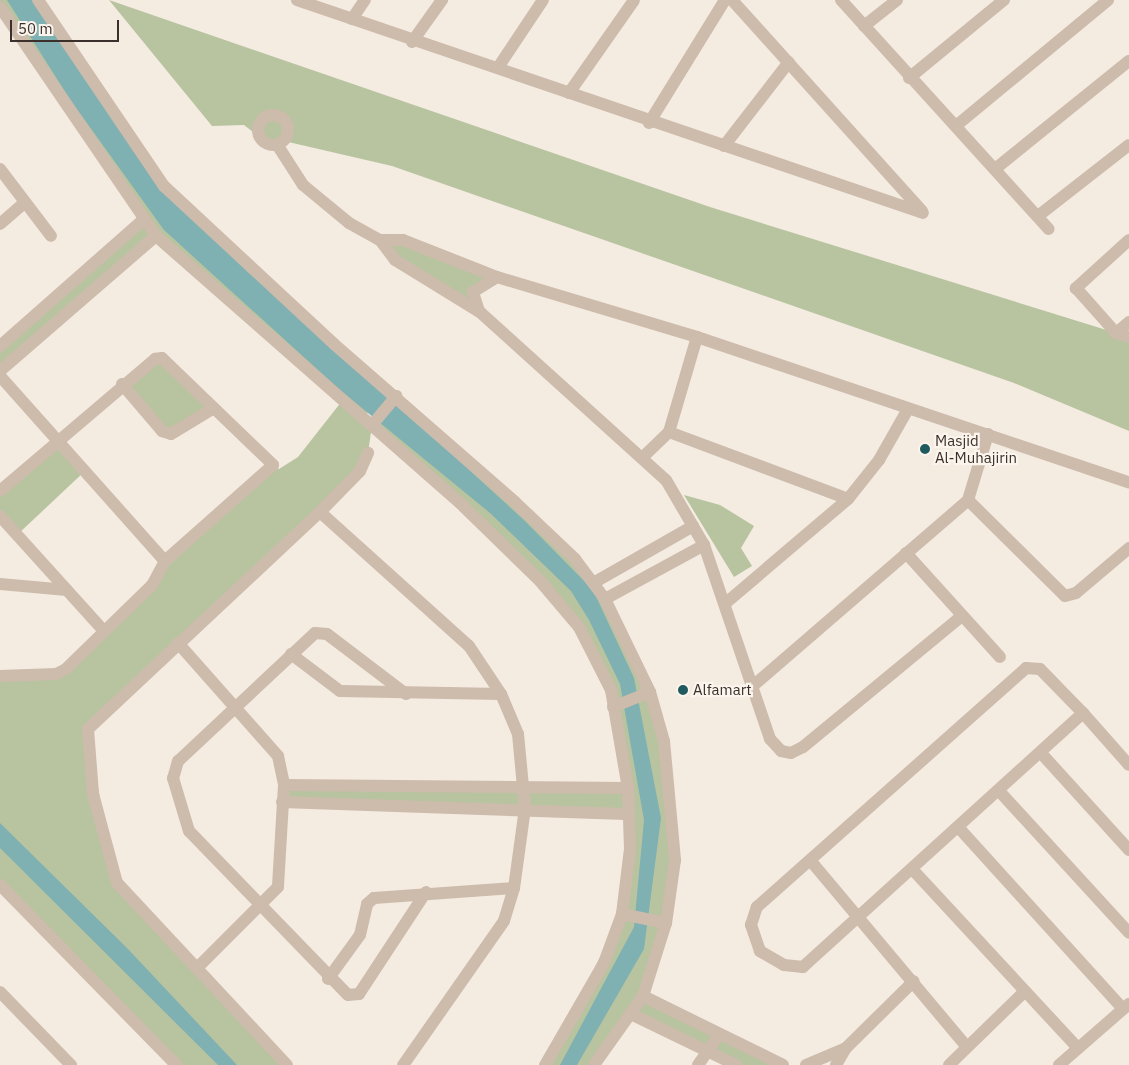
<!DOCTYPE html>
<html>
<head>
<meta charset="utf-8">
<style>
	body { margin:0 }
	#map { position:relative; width:1129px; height:1065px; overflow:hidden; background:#f4ebe1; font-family:"IBM Plex Sans",sans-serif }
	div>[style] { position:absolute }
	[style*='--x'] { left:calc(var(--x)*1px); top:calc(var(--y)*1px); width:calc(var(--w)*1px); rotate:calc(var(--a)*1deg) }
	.green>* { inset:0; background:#b8c4a0 }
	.water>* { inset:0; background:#7fb0b2 }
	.minor>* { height:12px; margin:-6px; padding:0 6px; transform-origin:6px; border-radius:6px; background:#cdbbac }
	.minor>.ring { margin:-6px; padding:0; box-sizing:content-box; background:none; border:12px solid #cdbbac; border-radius:50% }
	.dots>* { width:14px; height:14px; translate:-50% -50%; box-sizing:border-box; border:2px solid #fbf5ee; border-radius:50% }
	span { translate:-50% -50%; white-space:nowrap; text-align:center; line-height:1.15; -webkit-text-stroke:4.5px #fbf5ee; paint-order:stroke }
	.poi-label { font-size:15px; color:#3b302b }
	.left { translate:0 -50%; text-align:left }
	.scale { position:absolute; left:10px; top:20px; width:109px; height:22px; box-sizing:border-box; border:2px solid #3b302b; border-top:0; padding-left:6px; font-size:15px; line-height:18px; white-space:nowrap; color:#3b302b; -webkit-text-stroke:4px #fbf5ee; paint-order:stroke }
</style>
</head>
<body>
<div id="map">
	<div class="green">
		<i style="clip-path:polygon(0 0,38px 0,142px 155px,372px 412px,360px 414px,372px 424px,396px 396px,595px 582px,655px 708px,675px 860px,643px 996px,783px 1065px,736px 1065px,631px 1014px,594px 1065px,545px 1065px,622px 914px,626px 814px,282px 802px,284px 785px,628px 788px,611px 691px,579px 627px,372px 425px,368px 453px,360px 471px,88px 729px,113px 874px,287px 1065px,176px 1065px,0 885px,0 675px,56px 674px,273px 465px,279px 469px,298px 457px,342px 401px,156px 236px,0 371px,0 346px,144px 219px,0 7px)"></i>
		<i style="clip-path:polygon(109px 0,710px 207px,1129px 337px,1129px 431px,1014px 383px,392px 166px,284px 141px,271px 146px,244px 125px,212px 126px)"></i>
		<i style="clip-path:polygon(380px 240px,403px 240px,497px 277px,473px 292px,481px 313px,395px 260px)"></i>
		<i style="clip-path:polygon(155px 359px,214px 408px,171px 434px,122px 384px)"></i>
		<i style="clip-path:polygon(58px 440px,85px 471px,17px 535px,0 516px,0 491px)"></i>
		<i style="clip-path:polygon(684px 495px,720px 505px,754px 526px,741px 548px,752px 566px,734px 577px)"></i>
	</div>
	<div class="water">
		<i style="clip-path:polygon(7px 0,33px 0,160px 187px,525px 521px,593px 590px,634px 678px,661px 818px,644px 949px,577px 1065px,560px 1065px,634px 927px,644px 820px,620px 684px,589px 620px,571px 591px,490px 513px,340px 390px,164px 230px,71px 101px)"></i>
		<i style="clip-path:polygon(0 823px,128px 949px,237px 1065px,218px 1065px,0 848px)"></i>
	</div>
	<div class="minor">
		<i style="--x:38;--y:0;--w:225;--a:55.9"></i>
		<i style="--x:164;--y:186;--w:232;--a:42.9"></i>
		<i style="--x:334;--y:344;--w:240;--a:41.1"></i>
		<i style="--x:515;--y:502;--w:83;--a:43.5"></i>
		<i style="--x:575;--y:559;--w:50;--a:53.1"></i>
		<i style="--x:605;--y:599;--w:103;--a:64.2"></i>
		<i style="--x:650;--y:692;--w:51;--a:74.1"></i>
		<i style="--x:664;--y:741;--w:120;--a:84.7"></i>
		<i style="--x:675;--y:860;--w:64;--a:98.1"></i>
		<i style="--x:666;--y:923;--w:77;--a:107.5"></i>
		<i style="--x:643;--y:996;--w:85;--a:125.4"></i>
		<i style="--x:297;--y:0;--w:661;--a:18.79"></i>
		<i style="--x:732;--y:0;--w:284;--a:48"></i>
		<i style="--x:841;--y:0;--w:309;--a:47.8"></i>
		<i style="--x:0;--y:7;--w:277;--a:55.7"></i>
		<i style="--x:156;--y:236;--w:410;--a:41.3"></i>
		<i style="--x:464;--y:507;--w:106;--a:44.2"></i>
		<i style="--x:540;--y:581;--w:60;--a:49.7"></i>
		<i style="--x:579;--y:627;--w:71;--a:63.1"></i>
		<i style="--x:611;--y:690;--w:99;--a:80.2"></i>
		<i style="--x:628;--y:788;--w:61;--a:88.1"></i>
		<i style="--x:630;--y:849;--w:65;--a:97"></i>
		<i style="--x:622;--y:914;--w:52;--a:110.2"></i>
		<i style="--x:604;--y:963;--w:118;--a:120"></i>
		<i style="--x:352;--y:19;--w:23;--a:-56"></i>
		<i style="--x:864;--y:26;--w:42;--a:-38.2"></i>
		<i style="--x:412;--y:42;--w:52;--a:-54.5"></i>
		<i style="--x:499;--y:66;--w:79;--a:-56.3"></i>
		<i style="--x:909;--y:78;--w:123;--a:-39.4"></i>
		<i style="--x:569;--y:93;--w:113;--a:-55"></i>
		<i class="ring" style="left:258px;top:115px;width:18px;height:18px"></i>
		<i style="--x:649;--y:123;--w:145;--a:-58.3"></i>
		<i style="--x:957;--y:125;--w:196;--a:-39.6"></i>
		<i style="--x:278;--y:146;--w:46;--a:57.3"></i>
		<i style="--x:303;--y:185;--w:60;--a:39.6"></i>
		<i style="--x:349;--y:223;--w:35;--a:29"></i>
		<i style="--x:380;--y:240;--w:25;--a:53"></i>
		<i style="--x:395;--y:260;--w:101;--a:31.6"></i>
		<i style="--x:481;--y:313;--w:249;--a:42.1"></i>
		<i style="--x:666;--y:480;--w:75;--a:59.7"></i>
		<i style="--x:704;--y:545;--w:205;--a:71.2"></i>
		<i style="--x:770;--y:739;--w:16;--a:47"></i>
		<i style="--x:781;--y:751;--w:10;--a:11"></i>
		<i style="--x:791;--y:753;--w:13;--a:-27"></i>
		<i style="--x:803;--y:747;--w:206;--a:-39.5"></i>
		<i style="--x:724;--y:146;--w:106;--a:-52.3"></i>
		<i style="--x:0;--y:169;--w:84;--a:52.7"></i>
		<i style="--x:995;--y:169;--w:172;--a:-38.9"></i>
		<i style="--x:1038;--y:216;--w:115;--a:-38"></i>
		<i style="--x:0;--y:224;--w:33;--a:-41"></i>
		<i style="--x:380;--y:240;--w:23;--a:0"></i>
		<i style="--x:403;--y:240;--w:101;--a:21.5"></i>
		<i style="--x:497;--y:277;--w:209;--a:16.7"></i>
		<i style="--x:697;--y:337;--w:456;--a:18.6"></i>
		<i style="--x:1129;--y:240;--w:72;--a:137.8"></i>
		<i style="--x:1076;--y:288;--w:60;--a:48.4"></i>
		<i style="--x:1116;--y:333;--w:14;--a:17"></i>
		<i style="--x:479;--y:311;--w:20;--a:-108"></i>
		<i style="--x:473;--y:292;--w:28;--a:-32"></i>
		<i style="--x:1116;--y:333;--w:17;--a:-40"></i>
		<i style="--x:0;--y:346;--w:192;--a:-41.4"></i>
		<i style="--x:0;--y:371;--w:206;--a:-40.9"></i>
		<i style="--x:0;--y:376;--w:248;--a:48.3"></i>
		<i style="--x:122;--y:384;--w:62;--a:49.6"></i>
		<i style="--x:162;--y:431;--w:9;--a:18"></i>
		<i style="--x:171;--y:434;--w:50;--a:-31.2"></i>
		<i style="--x:372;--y:425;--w:38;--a:-50"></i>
		<i style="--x:669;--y:432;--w:191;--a:20.5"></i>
		<i style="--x:643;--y:457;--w:36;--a:-44"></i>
		<i style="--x:669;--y:432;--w:99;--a:-73.6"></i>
		<i style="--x:0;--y:491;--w:204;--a:-40.4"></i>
		<i style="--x:155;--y:359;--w:7;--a:-8"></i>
		<i style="--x:162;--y:358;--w:154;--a:43.9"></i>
		<i style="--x:273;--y:465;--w:144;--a:138.4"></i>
		<i style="--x:165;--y:561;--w:27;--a:118"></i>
		<i style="--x:152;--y:585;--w:120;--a:135.7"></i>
		<i style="--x:66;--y:669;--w:11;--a:153"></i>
		<i style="--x:56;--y:674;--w:56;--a:178"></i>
		<i style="--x:968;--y:500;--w:136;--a:44.7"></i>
		<i style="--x:1065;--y:596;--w:11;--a:-15"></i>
		<i style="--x:1076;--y:593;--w:70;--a:-40.3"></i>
		<i style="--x:320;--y:512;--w:200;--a:42"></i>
		<i style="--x:469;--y:646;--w:58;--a:56.3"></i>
		<i style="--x:501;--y:694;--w:43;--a:67"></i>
		<i style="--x:518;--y:734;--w:74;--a:84.6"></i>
		<i style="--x:525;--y:808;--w:81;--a:97.8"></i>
		<i style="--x:514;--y:888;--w:34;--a:107"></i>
		<i style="--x:504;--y:921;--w:176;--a:125"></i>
		<i style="--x:0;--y:516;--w:154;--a:47.9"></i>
		<i style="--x:906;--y:553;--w:140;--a:47.9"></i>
		<i style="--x:595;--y:582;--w:113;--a:-29.7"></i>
		<i style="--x:0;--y:584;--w:67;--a:5.1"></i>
		<i style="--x:605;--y:599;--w:113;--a:-28.6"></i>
		<i style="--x:727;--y:602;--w:159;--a:-40.4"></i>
		<i style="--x:848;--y:499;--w:50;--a:-51.5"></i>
		<i style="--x:879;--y:460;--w:59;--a:-60.4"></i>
		<i style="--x:178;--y:643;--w:151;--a:48.5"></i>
		<i style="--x:278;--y:756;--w:30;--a:78"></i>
		<i style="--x:284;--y:785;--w:102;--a:93.4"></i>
		<i style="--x:278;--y:887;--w:112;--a:135"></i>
		<i style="--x:291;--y:654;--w:61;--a:37.1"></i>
		<i style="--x:340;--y:691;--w:161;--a:1.1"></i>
		<i style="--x:754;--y:685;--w:283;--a:-40.8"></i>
		<i style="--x:968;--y:500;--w:69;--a:-73.1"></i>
		<i style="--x:406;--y:694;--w:99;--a:-142.8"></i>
		<i style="--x:327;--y:634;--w:12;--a:-175"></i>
		<i style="--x:315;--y:633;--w:187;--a:136.9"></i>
		<i style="--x:178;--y:761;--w:18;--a:106"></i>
		<i style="--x:173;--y:778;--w:55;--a:73.2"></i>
		<i style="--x:189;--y:831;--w:228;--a:45.9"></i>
		<i style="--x:348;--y:995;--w:11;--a:-5"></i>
		<i style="--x:359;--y:994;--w:122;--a:-56.7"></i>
		<i style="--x:613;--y:707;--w:40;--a:-22"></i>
		<i style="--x:1083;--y:713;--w:378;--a:137.8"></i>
		<i style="--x:803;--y:967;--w:19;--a:-174"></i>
		<i style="--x:784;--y:965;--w:28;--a:-150"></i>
		<i style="--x:760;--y:951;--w:28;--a:-109"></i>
		<i style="--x:751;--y:925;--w:19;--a:-72"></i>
		<i style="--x:757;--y:907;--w:360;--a:-41.6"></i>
		<i style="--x:1026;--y:668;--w:14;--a:4"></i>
		<i style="--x:1040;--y:669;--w:62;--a:45.7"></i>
		<i style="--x:1083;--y:713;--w:69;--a:48.5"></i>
		<i style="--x:1041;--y:753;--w:131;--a:47.8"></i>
		<i style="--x:284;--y:785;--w:344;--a:0.5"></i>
		<i style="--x:1000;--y:792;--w:191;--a:47.5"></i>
		<i style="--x:282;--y:802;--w:344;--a:2"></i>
		<i style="--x:959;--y:828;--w:244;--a:47.8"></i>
		<i style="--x:810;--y:860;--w:244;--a:50"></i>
		<i style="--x:913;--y:870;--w:243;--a:47.2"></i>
		<i style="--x:0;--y:885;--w:252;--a:45.6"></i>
		<i style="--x:622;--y:914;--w:45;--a:11.6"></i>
		<i style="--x:328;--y:979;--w:54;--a:-54"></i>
		<i style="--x:360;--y:935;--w:32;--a:-77"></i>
		<i style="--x:367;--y:904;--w:9;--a:-41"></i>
		<i style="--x:374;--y:898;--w:140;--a:-4.1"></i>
		<i style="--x:0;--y:992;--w:102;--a:45.8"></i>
		<i style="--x:643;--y:996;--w:156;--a:26.2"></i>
		<i style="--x:631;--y:1014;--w:117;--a:25.9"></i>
		<i style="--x:287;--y:1065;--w:249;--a:-133"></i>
		<i style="--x:117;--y:883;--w:92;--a:-105.1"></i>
		<i style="--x:93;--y:794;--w:65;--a:-94.4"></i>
		<i style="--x:88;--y:729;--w:318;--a:-43.1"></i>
		<i style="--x:320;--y:512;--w:57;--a:-45.7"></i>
		<i style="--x:360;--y:471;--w:20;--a:-66"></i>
		<i style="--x:698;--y:1065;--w:37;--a:-55"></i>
		<i style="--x:806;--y:1065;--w:43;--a:-23"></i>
		<i style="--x:836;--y:1065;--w:20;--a:-60"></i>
		<i style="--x:846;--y:1048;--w:95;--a:-44.6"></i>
		<i style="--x:949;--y:1065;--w:106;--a:-44.2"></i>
		<i style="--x:1059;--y:1065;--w:93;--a:-41.1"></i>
	</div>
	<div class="dots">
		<i style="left:925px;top:449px;background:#1f5a5e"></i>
		<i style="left:683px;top:690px;background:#1f5a5e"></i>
	</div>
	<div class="poi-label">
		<span class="left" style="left:935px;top:449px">Masjid<br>Al-Muhajirin</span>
		<span class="left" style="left:693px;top:690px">Alfamart</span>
	</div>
	<div class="scale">50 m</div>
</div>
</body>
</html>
